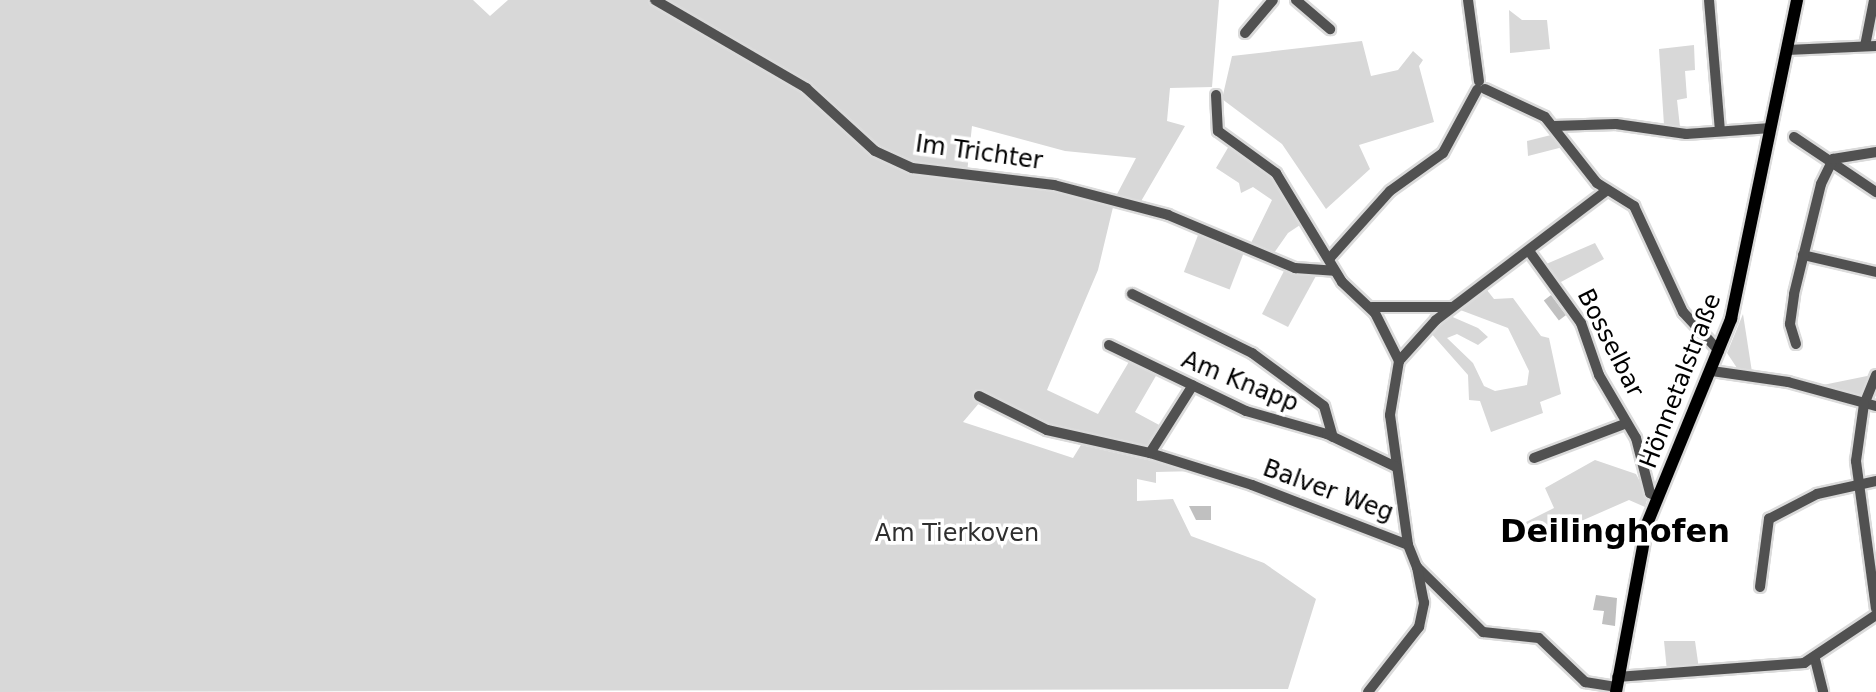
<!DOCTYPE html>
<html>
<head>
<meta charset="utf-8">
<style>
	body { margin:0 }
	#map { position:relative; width:1876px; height:692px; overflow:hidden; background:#fff; font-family:"DejaVu Sans",sans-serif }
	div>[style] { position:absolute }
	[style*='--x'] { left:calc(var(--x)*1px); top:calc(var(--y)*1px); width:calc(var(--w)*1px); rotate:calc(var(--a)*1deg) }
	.green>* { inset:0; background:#d8d8d8; transform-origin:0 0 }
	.building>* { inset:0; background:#c0c0c0; transform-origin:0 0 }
	.roads { filter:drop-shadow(2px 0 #dbdbdb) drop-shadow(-2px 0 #dbdbdb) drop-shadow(0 2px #dbdbdb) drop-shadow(0 -2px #dbdbdb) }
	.minor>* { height:10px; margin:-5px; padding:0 5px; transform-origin:5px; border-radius:5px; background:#515151 }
	.major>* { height:12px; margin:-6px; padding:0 6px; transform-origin:6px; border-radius:6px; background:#000 }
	span { translate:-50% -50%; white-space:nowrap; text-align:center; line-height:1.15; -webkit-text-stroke:7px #fff; paint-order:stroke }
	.street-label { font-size:24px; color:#000 }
	.park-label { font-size:24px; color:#2f2f2f }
	.district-label { font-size:32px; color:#000; font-weight:700 }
</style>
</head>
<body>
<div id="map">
	<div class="green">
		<i style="clip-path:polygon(0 0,473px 0,490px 16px,508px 0,1219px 0,1212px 87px,1170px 88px,1167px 121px,1185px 126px,1140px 203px,1115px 198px,1136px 158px,1065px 151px,972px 126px,967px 173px,1052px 180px,1114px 203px,1098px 270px,1047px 390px,1098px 414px,1130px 360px,1157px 374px,1135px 412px,1161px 426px,1149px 452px,1053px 435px,980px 402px,963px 422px,1073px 458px,1081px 445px,1197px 471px,1156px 472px,1156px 483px,1137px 479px,1137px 501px,1173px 499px,1191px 536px,1264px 563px,1316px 599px,1288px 689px,0 692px)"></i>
		<i style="clip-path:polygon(1509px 10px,1522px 20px,1547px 20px,1550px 49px,1510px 53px)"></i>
		<i style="clip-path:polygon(1362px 41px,1371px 76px,1398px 70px,1413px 51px,1423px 60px,1419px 66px,1434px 122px,1359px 145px,1370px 169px,1326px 209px,1282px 144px,1222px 99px,1232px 56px)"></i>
		<i style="clip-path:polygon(1694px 45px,1695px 70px,1685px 71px,1687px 98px,1677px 100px,1680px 127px,1664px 125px,1659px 49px)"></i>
		<i style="clip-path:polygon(1555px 134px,1563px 147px,1528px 156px,1527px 141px)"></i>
		<i style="clip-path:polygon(1229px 146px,1274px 173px,1306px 221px,1288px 233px,1274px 253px,1251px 243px,1272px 200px,1253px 187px,1241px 193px,1239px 183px,1216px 168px)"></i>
		<i style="left:1200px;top:230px;width:49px;height:45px;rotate:21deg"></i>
		<i style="clip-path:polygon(1595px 243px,1604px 259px,1559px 283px,1544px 265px)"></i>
		<i style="clip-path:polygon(1286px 267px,1317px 274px,1288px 327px,1262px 314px)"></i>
		<i style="clip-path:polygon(1483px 285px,1494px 299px,1513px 298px,1541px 336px,1549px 338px,1561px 394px,1540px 402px,1543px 413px,1491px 432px,1480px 401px,1469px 400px,1468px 375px,1430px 332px,1448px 315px,1478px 328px,1488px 337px,1478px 345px,1457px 334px,1447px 338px,1473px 363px,1484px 386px,1495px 391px,1527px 385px,1529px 371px,1508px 328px,1455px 308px)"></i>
		<i style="clip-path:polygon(1743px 314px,1752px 372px,1739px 371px,1727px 353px)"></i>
		<i style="clip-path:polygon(1872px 375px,1862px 401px,1813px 387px)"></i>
		<i style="clip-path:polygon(1595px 460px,1636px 474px,1648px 497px,1645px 507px,1629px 500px,1531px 543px,1524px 523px,1554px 508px,1545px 488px)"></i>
		<i style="clip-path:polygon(1664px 641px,1695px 641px,1699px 669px,1667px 671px)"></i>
	</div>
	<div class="building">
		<i style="left:1551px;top:295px;width:25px;height:9px;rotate:53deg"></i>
		<i style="clip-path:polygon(1189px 506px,1211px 506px,1211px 520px,1196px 520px)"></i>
		<i style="clip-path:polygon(1596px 595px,1617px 598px,1615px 626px,1602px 624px,1604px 611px,1593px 610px)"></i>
	</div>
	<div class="roads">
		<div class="minor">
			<i style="--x:655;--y:0;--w:175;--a:30.2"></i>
			<i style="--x:806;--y:88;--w:93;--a:42.4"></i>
			<i style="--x:875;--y:151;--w:41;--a:24.7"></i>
			<i style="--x:912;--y:168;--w:143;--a:6.8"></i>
			<i style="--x:1054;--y:185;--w:118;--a:14.7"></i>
			<i style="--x:1168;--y:215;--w:138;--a:22.7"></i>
			<i style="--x:1295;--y:268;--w:39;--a:4"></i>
			<i style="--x:1296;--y:0;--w:45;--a:40.5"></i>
			<i style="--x:1468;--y:0;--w:82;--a:82.3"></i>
			<i style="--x:1709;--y:0;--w:131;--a:85.2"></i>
			<i style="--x:1245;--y:33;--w:43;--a:-49.7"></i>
			<i style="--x:1865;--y:46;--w:47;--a:-78.9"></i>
			<i style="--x:1787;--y:50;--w:89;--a:-2.6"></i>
			<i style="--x:1485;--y:89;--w:66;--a:25"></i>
			<i style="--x:1545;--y:117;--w:84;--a:51.8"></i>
			<i style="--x:1597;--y:183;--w:44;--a:31.9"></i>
			<i style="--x:1634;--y:206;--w:117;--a:65.2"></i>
			<i style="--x:1683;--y:312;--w:53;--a:47.3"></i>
			<i style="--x:1216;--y:95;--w:36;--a:87"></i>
			<i style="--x:1218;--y:131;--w:72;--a:35.9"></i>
			<i style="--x:1276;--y:173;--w:127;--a:58.8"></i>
			<i style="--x:1342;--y:282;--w:45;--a:43.2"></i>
			<i style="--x:1375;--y:313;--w:54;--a:63.4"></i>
			<i style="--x:1399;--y:361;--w:55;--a:99.5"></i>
			<i style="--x:1390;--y:415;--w:131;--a:82.1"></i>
			<i style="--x:1408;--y:545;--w:24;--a:68"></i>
			<i style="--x:1417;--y:567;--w:93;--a:44.6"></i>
			<i style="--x:1483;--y:632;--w:56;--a:6.1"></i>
			<i style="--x:1539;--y:638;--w:64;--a:43.7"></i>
			<i style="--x:1585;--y:682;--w:31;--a:9"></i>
			<i style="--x:1554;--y:126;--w:62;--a:-1.8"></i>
			<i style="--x:1616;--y:124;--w:71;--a:8.1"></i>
			<i style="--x:1686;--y:134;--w:85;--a:-4"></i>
			<i style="--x:1794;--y:137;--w:99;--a:33.9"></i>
			<i style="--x:1529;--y:251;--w:89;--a:54.2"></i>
			<i style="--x:1581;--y:323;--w:55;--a:70.9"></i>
			<i style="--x:1599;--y:375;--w:73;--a:59.6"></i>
			<i style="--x:1636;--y:438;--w:57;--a:75.7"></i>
			<i style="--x:1650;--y:493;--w:9;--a:27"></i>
			<i style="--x:1803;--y:255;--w:75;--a:13.1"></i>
			<i style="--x:1329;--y:259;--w:91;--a:-48.1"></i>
			<i style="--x:1390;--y:191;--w:65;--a:-35.6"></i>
			<i style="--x:1443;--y:153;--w:72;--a:-61.6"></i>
			<i style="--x:1132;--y:294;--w:134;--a:26.2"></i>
			<i style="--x:1252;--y:353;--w:89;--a:36.4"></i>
			<i style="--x:1324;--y:406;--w:32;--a:74"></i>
			<i style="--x:1372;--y:307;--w:80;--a:0"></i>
			<i style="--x:1796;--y:344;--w:21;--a:-107"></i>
			<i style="--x:1790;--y:324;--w:30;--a:-82"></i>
			<i style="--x:1794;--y:294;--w:113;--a:-76.2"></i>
			<i style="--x:1821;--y:184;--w:28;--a:-64"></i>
			<i style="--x:1833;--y:159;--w:44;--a:-9.2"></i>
			<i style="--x:1109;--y:345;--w:152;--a:25.7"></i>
			<i style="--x:1246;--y:411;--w:84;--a:15.9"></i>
			<i style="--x:1327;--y:434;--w:76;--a:25.6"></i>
			<i style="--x:1399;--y:361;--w:55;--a:-47.9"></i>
			<i style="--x:1436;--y:320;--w:215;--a:-37.2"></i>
			<i style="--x:1712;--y:371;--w:77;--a:8.2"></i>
			<i style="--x:1788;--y:382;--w:91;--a:15.3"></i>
			<i style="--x:1876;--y:375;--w:31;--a:112"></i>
			<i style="--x:1864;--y:404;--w:58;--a:98"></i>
			<i style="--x:1856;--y:461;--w:149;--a:82.3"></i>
			<i style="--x:979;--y:396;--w:76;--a:26.6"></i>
			<i style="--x:1047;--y:430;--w:106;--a:12.6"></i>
			<i style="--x:1150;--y:453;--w:107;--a:17.4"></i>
			<i style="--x:1252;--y:485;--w:167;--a:21"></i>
			<i style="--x:1150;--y:453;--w:80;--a:-57.7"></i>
			<i style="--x:1534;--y:458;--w:99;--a:-20.6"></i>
			<i style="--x:1760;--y:587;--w:69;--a:-82.5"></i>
			<i style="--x:1769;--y:519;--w:54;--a:-27.5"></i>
			<i style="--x:1817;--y:494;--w:60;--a:-12.4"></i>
			<i style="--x:1815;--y:659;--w:34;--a:76"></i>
			<i style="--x:1617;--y:677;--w:188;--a:-4.3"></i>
			<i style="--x:1804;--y:663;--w:87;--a:-33.7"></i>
			<i style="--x:1368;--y:692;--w:83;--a:-51.9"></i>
			<i style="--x:1419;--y:627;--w:25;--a:-78"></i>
			<i style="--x:1424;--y:603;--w:37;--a:-101"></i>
		</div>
		<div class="major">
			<i style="--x:1616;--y:692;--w:171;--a:-79.5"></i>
			<i style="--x:1647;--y:524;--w:222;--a:-67.7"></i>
			<i style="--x:1731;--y:319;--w:326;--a:-78.3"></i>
		</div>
	</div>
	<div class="street-label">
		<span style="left:979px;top:153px;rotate:8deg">Im Trichter</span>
		<span style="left:1610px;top:343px;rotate:63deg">Bosselbar</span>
		<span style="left:1681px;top:381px;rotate:-69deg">Hönnetalstraße</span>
		<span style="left:1240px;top:382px;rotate:22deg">Am Knapp</span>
		<span style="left:1328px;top:491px;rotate:20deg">Balver Weg</span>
	</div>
	<div class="park-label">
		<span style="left:957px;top:534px">Am Tierkoven</span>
	</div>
	<div class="district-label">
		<span style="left:1615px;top:531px">Deilinghofen</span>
	</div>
</div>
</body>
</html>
